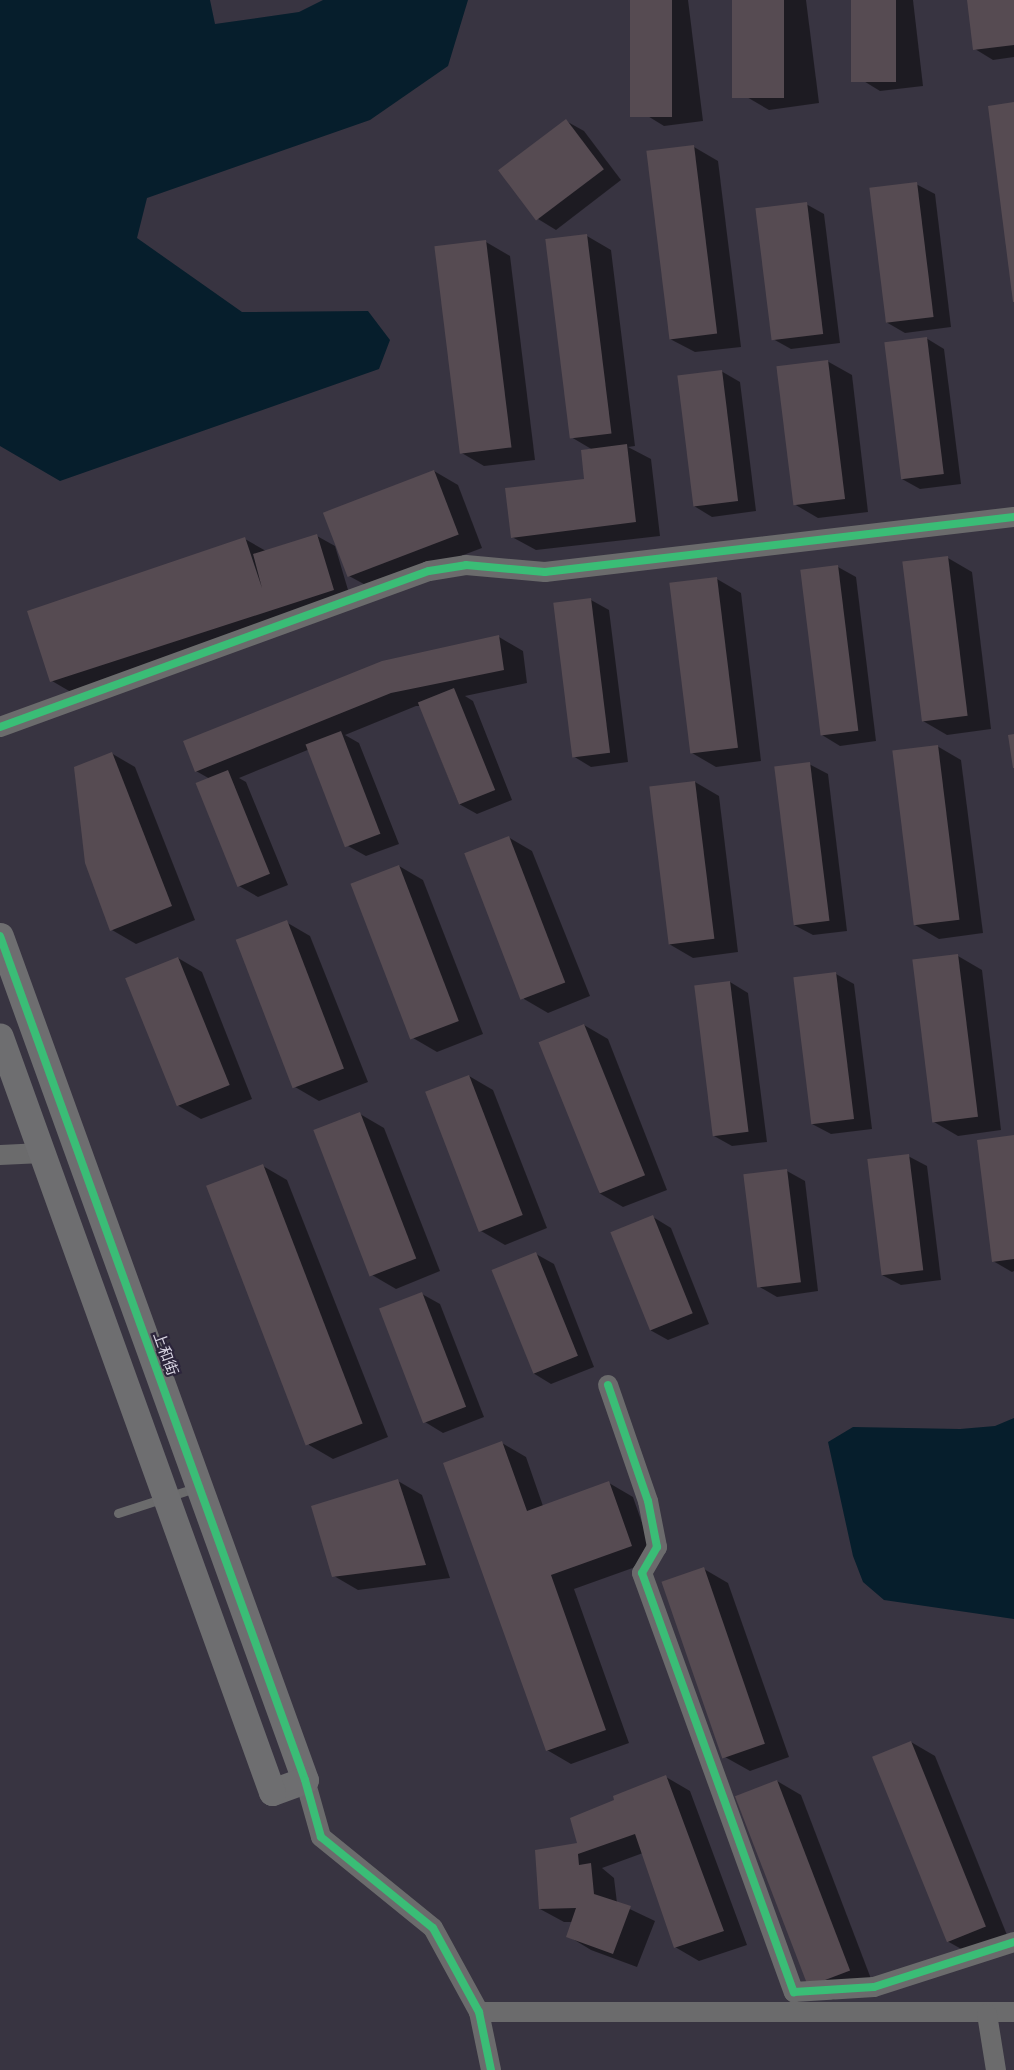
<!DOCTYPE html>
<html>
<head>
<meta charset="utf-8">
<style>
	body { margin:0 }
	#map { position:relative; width:1014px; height:2070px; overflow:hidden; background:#383441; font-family:"Roboto Condensed","Noto Sans SC",sans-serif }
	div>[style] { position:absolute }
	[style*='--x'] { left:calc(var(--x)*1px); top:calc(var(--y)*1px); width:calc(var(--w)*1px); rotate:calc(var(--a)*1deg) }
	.water>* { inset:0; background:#061e2c }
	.shadow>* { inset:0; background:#0007 }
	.building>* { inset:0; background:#564b52; transform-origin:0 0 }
	.lane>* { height:9px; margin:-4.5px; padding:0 4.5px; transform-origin:4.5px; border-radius:4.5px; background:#6b6b6c }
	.street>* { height:20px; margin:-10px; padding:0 10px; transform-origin:10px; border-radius:10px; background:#6b6b6c }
	.secondary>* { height:27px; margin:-13.5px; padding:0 13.5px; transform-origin:13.5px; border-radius:13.5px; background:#6e6e70 }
	.cycleway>* { height:8px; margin:-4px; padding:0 4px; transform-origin:4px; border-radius:4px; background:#3abd76 }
	span { translate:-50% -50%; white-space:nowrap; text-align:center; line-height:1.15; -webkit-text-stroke:4.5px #2c253b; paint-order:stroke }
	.street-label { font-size:15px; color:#d9d5e3 }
</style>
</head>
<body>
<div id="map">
	<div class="water">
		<i style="clip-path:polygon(0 0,210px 0,215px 24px,299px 12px,323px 0,468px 0,448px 66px,370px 120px,147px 198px,137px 238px,242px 312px,368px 311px,390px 340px,379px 369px,60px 481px,0 446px)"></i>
		<i style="clip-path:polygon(1014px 1418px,1014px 1619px,884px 1600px,863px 1582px,853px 1556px,828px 1442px,853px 1427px,960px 1429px,995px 1426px)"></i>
	</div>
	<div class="shadow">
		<i style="clip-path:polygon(632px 0,688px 0,703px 121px,664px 126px,646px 115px)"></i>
		<i style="clip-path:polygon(733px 0,806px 0,819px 103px,769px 110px,745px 96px)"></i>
		<i style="clip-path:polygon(852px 0,913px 0,923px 86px,880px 91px,862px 80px)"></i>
		<i style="clip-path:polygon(969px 0,1014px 0,1014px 57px,993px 60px,975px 49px)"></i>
		<i style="clip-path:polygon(566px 121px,584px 131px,621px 180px,556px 230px,538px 219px)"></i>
		<i style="clip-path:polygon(694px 147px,718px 161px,741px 347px,695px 352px,670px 339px)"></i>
		<i style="clip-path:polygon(916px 184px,935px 194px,951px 327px,905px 333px,886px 322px)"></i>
		<i style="clip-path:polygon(806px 204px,824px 214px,840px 343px,791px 349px,773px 339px)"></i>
		<i style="clip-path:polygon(587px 236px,611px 250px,635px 446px,628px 447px,651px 459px,660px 536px,536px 550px,512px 537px,586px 480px,593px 450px,571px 437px)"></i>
		<i style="clip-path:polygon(486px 242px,510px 256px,535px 460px,484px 466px,460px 452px)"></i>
		<i style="clip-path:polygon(926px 338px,944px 349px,961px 484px,920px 489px,902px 479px)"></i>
		<i style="clip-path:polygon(827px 361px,852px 375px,868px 512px,818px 518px,794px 504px)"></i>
		<i style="clip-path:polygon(721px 371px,740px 382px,756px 511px,712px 517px,694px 506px)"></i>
		<i style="clip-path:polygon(434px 471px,458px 485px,482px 548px,373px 589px,349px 576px)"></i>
		<i style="clip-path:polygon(317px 536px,335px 546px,351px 600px,76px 695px,52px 681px,245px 539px,266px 551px)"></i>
		<i style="clip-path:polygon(948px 558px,972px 572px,991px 729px,947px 735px,923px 721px)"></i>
		<i style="clip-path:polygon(838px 567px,856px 577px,876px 741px,840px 746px,822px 735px)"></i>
		<i style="clip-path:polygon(717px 579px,741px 593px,761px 761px,716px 767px,692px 753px)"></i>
		<i style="clip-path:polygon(591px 600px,609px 610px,628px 762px,591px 767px,573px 756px)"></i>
		<i style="clip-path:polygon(499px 637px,523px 651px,527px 683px,465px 696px,473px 701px,512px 800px,477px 814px,459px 804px,420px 706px,416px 706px,345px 735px,359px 743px,399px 844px,366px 856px,348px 846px,310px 749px,239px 778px,246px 782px,288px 885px,258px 897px,239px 886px,210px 779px,196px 771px,185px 742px)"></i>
		<i style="clip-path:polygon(937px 746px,961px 760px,983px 933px,939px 939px,915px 925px)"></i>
		<i style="clip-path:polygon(111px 753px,135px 767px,195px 920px,136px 944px,112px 930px)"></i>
		<i style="clip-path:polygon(809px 764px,828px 774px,847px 931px,813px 935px,794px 925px)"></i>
		<i style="clip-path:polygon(695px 782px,719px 796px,738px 952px,693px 958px,669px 944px)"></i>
		<i style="clip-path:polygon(508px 837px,532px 851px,590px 996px,548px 1013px,524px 999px)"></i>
		<i style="clip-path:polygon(399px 866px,423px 880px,483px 1034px,437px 1052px,413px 1038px)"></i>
		<i style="clip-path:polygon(286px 922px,310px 936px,368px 1082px,319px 1101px,295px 1087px)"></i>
		<i style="clip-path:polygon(958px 956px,982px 970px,1001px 1130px,958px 1136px,934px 1122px)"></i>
		<i style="clip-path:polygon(178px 958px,202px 972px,252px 1099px,201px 1119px,177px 1105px)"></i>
		<i style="clip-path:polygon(836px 974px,854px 984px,872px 1129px,831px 1134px,812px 1124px)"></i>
		<i style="clip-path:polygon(730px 982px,748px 993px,767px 1142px,732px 1146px,714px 1136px)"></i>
		<i style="clip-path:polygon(584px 1025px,608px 1039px,667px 1190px,623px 1207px,599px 1193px)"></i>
		<i style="clip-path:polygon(469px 1076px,493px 1090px,547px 1228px,505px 1245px,481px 1231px)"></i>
		<i style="clip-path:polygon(360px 1114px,384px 1128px,440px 1271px,396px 1289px,372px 1275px)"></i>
		<i style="clip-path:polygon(1014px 1137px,1014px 1271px,1012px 1272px,993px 1261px)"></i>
		<i style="clip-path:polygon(908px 1156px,927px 1166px,941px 1280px,901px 1285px,882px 1275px)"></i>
		<i style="clip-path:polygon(263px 1166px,287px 1180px,388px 1437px,333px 1459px,309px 1445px)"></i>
		<i style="clip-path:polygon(787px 1171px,805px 1181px,818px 1291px,777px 1297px,758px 1286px)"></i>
		<i style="clip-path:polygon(653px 1217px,671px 1228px,709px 1324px,668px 1340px,650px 1330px)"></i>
		<i style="clip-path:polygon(536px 1254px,554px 1264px,594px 1367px,551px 1384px,533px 1373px)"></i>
		<i style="clip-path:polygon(422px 1294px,440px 1304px,484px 1417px,443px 1433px,425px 1422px)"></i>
		<i style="clip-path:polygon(502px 1443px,526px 1457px,543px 1506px,609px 1483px,633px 1497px,655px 1560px,574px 1589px,629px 1743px,571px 1764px,547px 1750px)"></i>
		<i style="clip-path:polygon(398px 1481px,422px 1495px,450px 1578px,358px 1590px,334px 1576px)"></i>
		<i style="clip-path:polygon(704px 1569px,728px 1583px,789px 1757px,750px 1771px,725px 1757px)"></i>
		<i style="clip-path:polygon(911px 1742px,935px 1756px,1009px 1940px,972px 1955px,947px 1941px)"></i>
		<i style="clip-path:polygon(666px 1777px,690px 1791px,747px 1945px,699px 1961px,675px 1947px,643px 1853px,602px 1868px,614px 1878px,617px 1903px,655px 1921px,637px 1967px,591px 1950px,568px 1936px,573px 1922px,564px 1922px,540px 1909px,578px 1844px)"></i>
		<i style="clip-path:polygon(777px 1781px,801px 1795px,873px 1984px,833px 2000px,809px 1986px)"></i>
	</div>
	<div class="building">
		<i style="left:630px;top:0;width:42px;height:117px"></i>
		<i style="left:732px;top:0;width:52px;height:98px"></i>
		<i style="left:851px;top:0;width:45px;height:82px"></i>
		<i style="clip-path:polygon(967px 0,1014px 0,1014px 45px,973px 50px)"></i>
		<i style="clip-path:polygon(1014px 102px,1014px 302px,1013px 302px,988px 106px)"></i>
		<i style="left:566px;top:119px;width:63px;height:85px;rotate:53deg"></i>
		<i style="left:694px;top:145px;width:190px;height:48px;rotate:83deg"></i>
		<i style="left:917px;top:182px;width:136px;height:48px;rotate:83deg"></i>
		<i style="left:807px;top:202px;width:133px;height:52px;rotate:83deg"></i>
		<i style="left:587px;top:234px;width:201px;height:42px;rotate:83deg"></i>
		<i style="left:486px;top:240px;width:209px;height:52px;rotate:83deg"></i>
		<i style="left:927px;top:337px;width:138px;height:43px;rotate:83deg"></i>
		<i style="left:828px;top:360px;width:140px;height:52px;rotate:83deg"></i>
		<i style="left:722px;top:370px;width:132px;height:45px;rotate:83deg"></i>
		<i style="clip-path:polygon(627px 444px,636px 522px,511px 538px,505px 488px,584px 479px,581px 450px)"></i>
		<i style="left:434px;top:470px;width:69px;height:119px;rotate:69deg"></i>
		<i style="clip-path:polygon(317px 534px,334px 590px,50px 682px,27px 611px,245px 537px,262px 588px,253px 554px)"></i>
		<i style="left:948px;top:556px;width:161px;height:46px;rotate:83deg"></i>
		<i style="left:838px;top:565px;width:167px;height:38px;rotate:83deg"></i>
		<i style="left:717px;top:577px;width:172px;height:48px;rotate:83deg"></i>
		<i style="left:591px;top:598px;width:156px;height:38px;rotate:83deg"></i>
		<i style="clip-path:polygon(499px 635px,504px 670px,391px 693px,195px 772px,183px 741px,382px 661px)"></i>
		<i style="left:454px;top:688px;width:110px;height:39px;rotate:68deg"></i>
		<i style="left:341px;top:731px;width:110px;height:38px;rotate:69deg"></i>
		<i style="clip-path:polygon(1014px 734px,1014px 768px,1013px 768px,1008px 735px)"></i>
		<i style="left:938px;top:745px;width:176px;height:46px;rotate:83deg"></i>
		<i style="clip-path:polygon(112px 752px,172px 906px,110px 931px,85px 863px,74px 767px)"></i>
		<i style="left:810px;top:762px;width:160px;height:36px;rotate:83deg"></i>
		<i style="left:228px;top:770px;width:112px;height:35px;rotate:68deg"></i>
		<i style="left:695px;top:781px;width:159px;height:46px;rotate:83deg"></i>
		<i style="left:509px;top:836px;width:157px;height:48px;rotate:69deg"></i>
		<i style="left:399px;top:865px;width:167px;height:52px;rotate:69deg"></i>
		<i style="left:287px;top:920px;width:159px;height:55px;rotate:69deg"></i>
		<i style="left:958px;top:954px;width:164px;height:46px;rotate:83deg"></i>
		<i style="left:178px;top:957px;width:138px;height:57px;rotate:68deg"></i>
		<i style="left:836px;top:972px;width:148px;height:43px;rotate:83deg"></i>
		<i style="left:730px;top:981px;width:152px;height:36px;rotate:83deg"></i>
		<i style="left:584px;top:1024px;width:163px;height:49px;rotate:68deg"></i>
		<i style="left:469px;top:1075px;width:150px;height:47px;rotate:69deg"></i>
		<i style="left:360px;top:1112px;width:157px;height:50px;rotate:69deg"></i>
		<i style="clip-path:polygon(1014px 1135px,1014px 1259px,992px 1262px,977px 1140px)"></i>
		<i style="left:909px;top:1154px;width:117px;height:42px;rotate:83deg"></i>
		<i style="left:263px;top:1164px;width:278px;height:61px;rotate:69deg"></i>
		<i style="left:787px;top:1169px;width:114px;height:44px;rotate:83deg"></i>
		<i style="left:653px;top:1215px;width:106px;height:46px;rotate:68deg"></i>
		<i style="left:536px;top:1252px;width:112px;height:48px;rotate:68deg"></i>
		<i style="left:422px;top:1292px;width:123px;height:46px;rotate:69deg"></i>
		<i style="clip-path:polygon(502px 1441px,527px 1511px,609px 1481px,632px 1546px,551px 1575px,606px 1730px,546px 1751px,443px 1463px)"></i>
		<i style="clip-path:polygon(398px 1479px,426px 1565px,332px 1577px,311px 1506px)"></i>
		<i style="left:704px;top:1567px;width:187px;height:45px;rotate:71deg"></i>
		<i style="left:911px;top:1741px;width:200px;height:42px;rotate:68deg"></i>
		<i style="clip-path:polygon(666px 1775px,724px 1931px,674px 1948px,635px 1834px,578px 1854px,579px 1865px,591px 1863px,594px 1894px,631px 1906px,613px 1954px,566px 1937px,576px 1908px,539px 1909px,535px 1850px,577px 1843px,570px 1818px,614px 1800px,613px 1796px)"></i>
		<i style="left:777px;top:1780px;width:204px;height:45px;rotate:69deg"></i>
	</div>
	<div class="lane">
		<i style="--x:118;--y:1513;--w:81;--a:-18"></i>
	</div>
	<div class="street">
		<i style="--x:0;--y:727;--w:456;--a:-20"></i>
		<i style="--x:429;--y:571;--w:37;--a:-9"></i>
		<i style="--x:466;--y:565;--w:79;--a:5.1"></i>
		<i style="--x:545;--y:572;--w:472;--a:-6.7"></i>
		<i style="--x:0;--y:1155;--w:42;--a:-2.7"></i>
		<i style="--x:608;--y:1385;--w:123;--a:71"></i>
		<i style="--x:648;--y:1501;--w:47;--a:78.9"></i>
		<i style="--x:657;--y:1547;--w:30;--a:120"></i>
		<i style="--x:642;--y:1573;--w:446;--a:70.1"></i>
		<i style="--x:794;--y:1992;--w:80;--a:-3.6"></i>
		<i style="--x:874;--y:1987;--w:147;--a:-17.8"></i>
		<i style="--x:305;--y:1780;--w:59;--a:74.3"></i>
		<i style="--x:321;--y:1837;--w:144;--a:39.1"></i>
		<i style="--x:433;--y:1928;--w:96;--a:61.3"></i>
		<i style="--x:479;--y:2012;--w:59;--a:78.3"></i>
		<i style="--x:479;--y:2012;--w:535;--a:0"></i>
		<i style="--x:987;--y:2014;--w:57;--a:80.9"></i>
	</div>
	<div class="secondary">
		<i style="--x:0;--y:936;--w:897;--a:70.13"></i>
		<i style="--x:305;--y:1780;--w:35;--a:160"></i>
		<i style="--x:272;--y:1792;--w:803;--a:-109.81"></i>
	</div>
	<div class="cycleway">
		<i style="--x:0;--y:727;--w:456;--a:-20"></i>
		<i style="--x:429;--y:571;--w:37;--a:-9"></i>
		<i style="--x:466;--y:565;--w:79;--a:5.1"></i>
		<i style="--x:545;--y:572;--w:472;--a:-6.7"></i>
		<i style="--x:0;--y:936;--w:897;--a:70.13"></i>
		<i style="--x:305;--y:1780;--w:59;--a:74.3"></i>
		<i style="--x:321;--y:1837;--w:144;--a:39.1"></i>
		<i style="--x:433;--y:1928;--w:96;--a:61.3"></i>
		<i style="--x:479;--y:2012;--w:59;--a:78.3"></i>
		<i style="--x:608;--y:1385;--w:123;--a:71"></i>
		<i style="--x:648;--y:1501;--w:47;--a:78.9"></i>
		<i style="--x:657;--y:1547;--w:30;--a:120"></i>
		<i style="--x:642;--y:1573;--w:446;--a:70.1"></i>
		<i style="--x:794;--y:1992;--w:80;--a:-3.6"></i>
		<i style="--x:874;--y:1987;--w:147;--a:-17.8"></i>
	</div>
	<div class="street-label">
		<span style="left:165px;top:1354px;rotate:70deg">上和街</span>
	</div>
</div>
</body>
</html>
